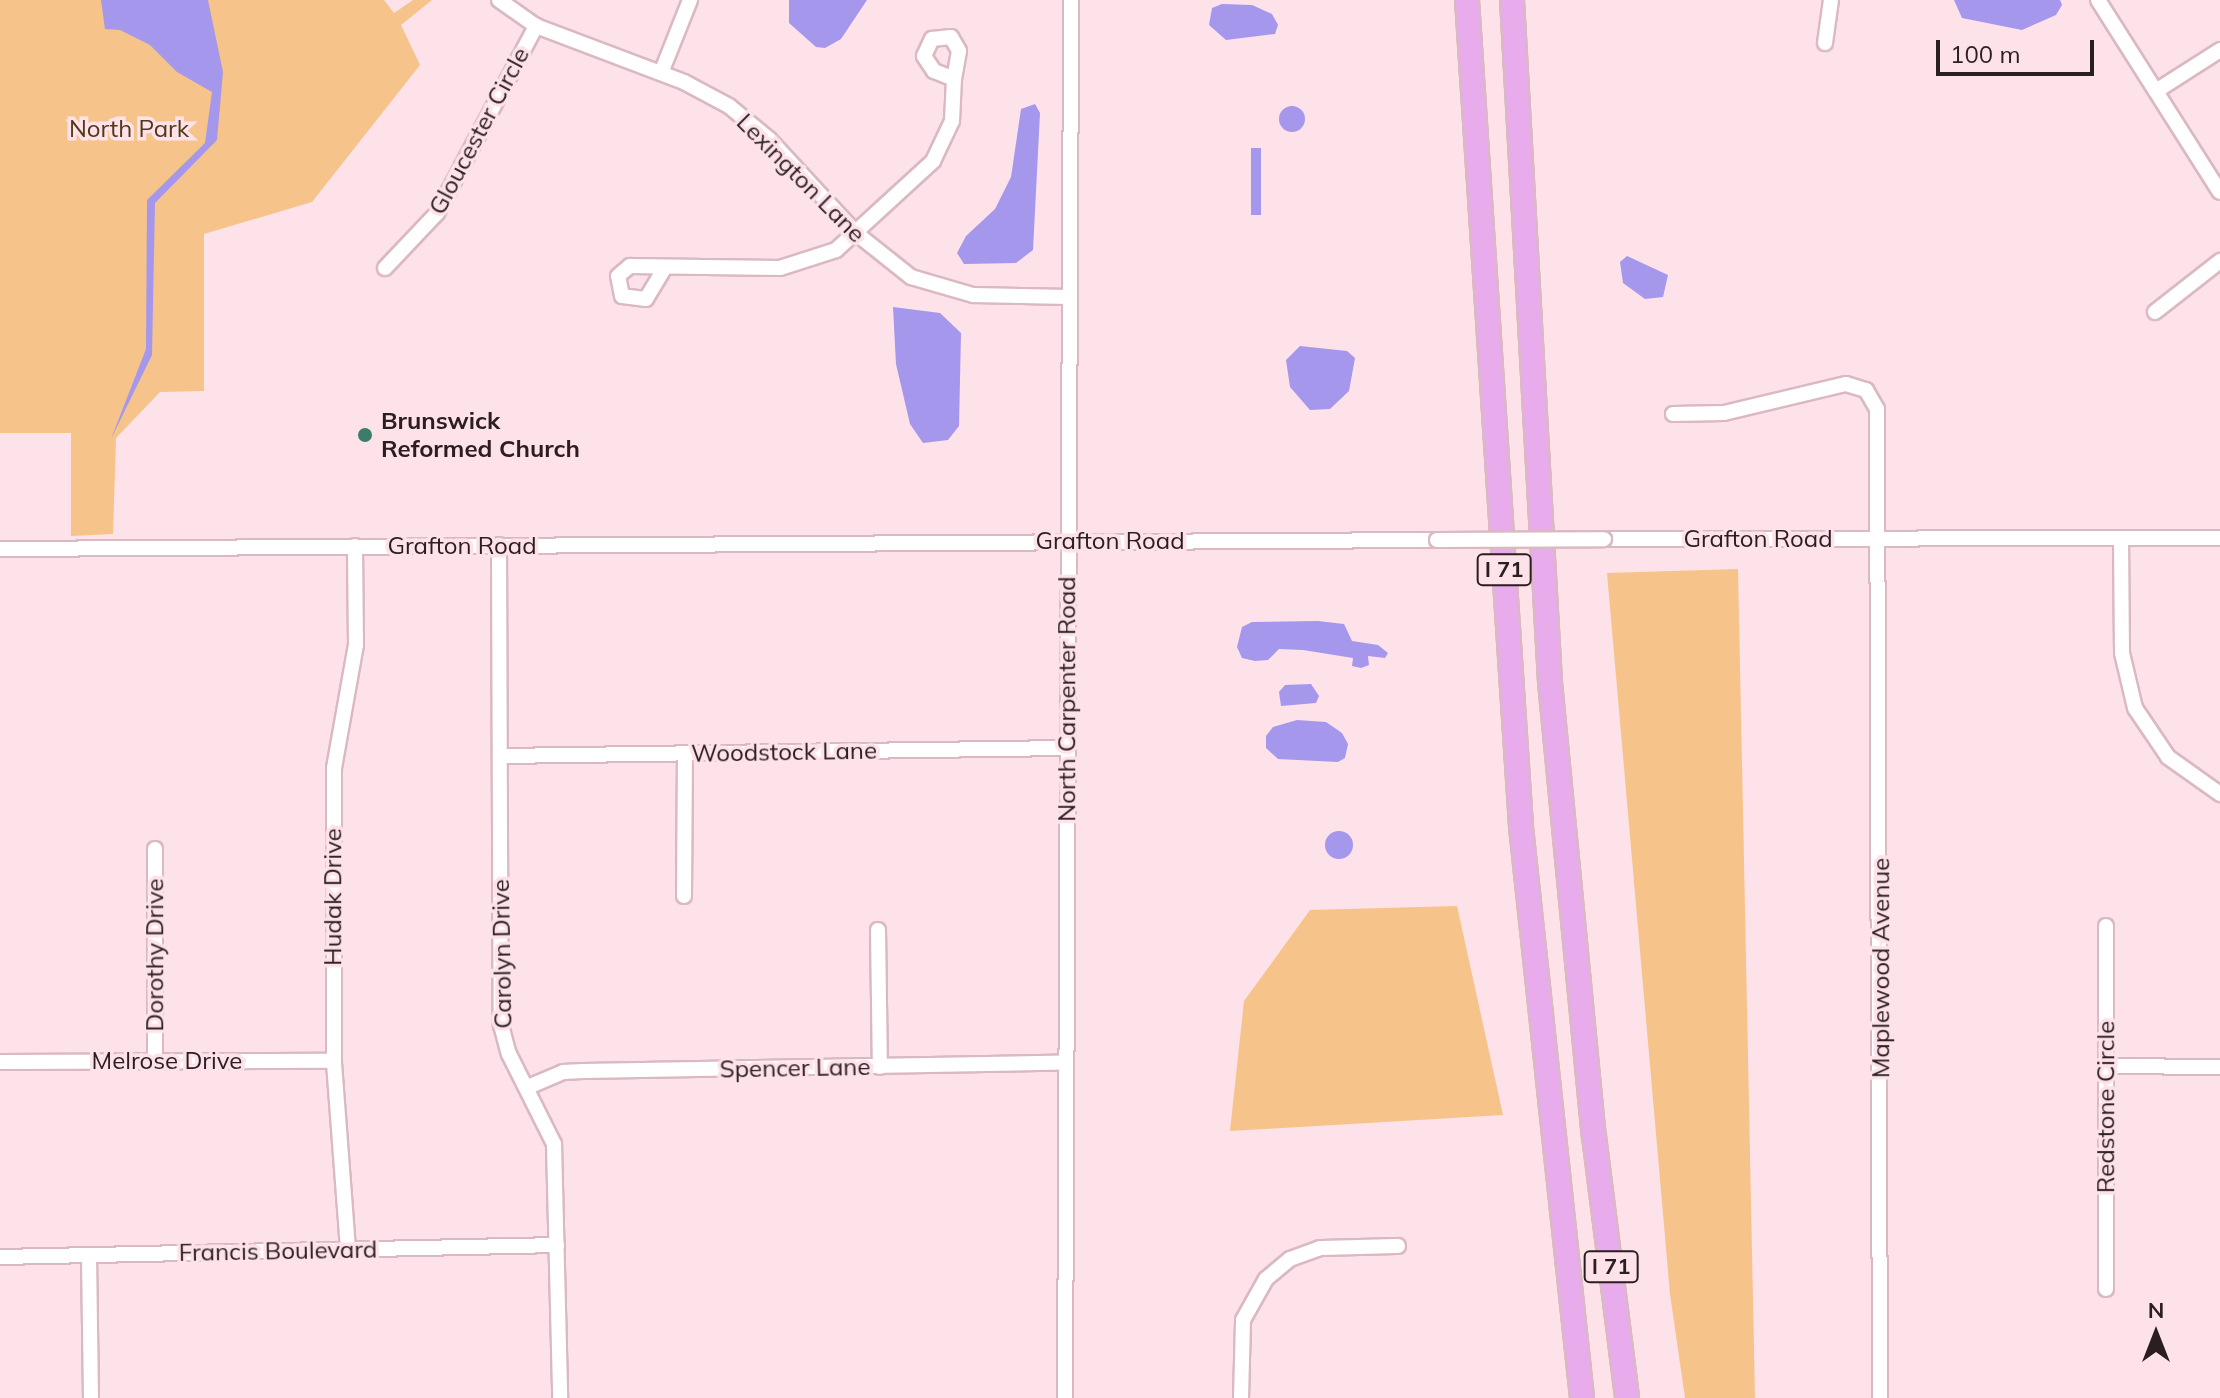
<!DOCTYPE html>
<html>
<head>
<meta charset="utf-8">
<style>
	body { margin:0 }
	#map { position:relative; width:2220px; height:1398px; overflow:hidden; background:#fee2ea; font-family:Mulish,sans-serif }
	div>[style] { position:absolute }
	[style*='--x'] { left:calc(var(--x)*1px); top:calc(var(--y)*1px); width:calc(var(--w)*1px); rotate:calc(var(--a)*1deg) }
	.green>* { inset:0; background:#f6c38a }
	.water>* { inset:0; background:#a497ec; transform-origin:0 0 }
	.round { border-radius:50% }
	.roads { filter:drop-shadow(2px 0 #dab9c2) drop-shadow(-2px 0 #dab9c2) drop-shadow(0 2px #dab9c2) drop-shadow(0 -2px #dab9c2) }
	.minor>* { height:14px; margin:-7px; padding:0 7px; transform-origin:7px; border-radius:7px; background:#fff }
	.highway>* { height:22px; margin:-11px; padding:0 11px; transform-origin:11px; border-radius:11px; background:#e8abec }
	.bridges { filter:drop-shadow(2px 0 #dab9c2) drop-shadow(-2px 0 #dab9c2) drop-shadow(0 2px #dab9c2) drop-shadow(0 -2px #dab9c2) }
	.minor-bridge>* { height:14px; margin:-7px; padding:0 7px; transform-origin:7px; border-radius:7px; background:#fff }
	.dots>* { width:22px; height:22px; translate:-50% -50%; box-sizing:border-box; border:4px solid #fee2ea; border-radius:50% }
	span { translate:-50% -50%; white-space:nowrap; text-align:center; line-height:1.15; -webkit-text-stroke:7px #fee2ea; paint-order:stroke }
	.shield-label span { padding:2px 6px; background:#fee2ea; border:2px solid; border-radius:6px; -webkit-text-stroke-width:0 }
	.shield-label { font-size:22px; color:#2a1e21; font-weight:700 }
	.park-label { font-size:24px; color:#533817 }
	.street-label { font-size:24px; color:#2a1e21 }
	.poi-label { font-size:24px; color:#2a1e21; font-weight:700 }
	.left { translate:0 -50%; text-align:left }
	.north { position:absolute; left:2116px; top:1294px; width:80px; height:80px; -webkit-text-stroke:6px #fee2ea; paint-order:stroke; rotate:0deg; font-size:22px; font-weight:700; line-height:32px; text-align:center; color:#2a1e21 }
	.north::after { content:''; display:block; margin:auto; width:28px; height:36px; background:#2a1e21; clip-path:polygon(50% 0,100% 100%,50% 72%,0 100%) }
	.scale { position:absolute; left:1936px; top:40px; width:158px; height:36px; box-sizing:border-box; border:4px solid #2a1e21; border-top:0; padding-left:10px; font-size:24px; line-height:28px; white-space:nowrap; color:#2a1e21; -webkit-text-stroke:6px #fee2ea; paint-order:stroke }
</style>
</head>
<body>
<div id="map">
	<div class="green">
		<i style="clip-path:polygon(0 0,384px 0,394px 13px,413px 0,432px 0,401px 25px,420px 65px,312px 202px,204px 234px,204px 391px,160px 392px,116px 438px,113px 534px,71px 536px,71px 433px,0 433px)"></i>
		<i style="clip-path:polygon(1738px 569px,1755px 1398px,1685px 1398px,1670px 1294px,1607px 573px)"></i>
		<i style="clip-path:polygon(1457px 906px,1503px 1115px,1230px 1131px,1244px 1001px,1310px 910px)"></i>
	</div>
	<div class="water">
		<i style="clip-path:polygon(101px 0,208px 0,223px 72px,217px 140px,155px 203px,152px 355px,111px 439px,146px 349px,147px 200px,205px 143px,212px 92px,177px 72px,150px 45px,120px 30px,105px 29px)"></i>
		<i style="clip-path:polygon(789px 0,867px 0,841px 39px,825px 48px,816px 47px,789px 23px)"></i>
		<i style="clip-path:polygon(1954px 0,2060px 0,2062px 5px,2056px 15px,2022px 30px,1962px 18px)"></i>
		<i style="clip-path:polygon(1222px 4px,1252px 5px,1272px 14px,1278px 25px,1275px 34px,1226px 40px,1209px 25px,1212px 8px)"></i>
		<i style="clip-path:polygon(1035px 104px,1040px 113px,1033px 250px,1016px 263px,964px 264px,957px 253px,966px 236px,995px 209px,1011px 177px,1021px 109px)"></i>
		<i class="round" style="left:1279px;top:106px;width:26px;height:26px"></i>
		<i style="left:1251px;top:148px;width:10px;height:67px"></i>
		<i style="clip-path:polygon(1627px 256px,1668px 275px,1663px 297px,1645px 299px,1623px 283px,1620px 262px)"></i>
		<i style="clip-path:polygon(893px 307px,940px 313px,961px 333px,959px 426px,948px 440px,923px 443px,910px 424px,896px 364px)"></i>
		<i style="clip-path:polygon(1300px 346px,1347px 351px,1355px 358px,1349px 391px,1330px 409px,1310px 410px,1290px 387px,1286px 360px)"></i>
		<i style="clip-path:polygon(1318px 621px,1344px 624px,1352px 641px,1378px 645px,1388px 653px,1385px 658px,1368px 656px,1369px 665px,1361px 668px,1352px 666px,1353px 658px,1303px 650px,1279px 649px,1268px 660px,1255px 661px,1242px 658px,1237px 647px,1242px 627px,1252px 622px)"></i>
		<i style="clip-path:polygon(1311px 684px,1319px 696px,1316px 703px,1281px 706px,1279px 692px,1285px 685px)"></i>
		<i style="clip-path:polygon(1297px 720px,1326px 722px,1342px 733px,1348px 744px,1345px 758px,1338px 762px,1278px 759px,1266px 748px,1266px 736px,1273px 727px)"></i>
		<i class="round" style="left:1325px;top:831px;width:28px;height:28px"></i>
	</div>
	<div class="roads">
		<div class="minor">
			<i style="--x:499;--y:0;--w:45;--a:35.1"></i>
			<i style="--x:536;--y:26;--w:158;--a:20.7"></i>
			<i style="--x:684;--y:82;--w:51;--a:28.1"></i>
			<i style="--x:729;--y:106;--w:52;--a:39.5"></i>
			<i style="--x:769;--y:139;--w:129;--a:47.2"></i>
			<i style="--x:857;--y:234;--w:69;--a:38.5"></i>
			<i style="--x:911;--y:277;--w:65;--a:16.2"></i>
			<i style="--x:973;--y:295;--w:96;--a:1.2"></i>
			<i style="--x:2098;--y:0;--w:227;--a:57.6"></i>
			<i style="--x:951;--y:37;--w:16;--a:60"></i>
			<i style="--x:959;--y:51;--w:28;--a:100"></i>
			<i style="--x:954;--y:79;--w:22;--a:-158"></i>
			<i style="--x:934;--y:71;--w:18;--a:-124"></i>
			<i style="--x:924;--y:56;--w:19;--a:-65"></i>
			<i style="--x:932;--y:39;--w:19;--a:-6"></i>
			<i style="--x:1825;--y:43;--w:43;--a:-82.1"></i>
			<i style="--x:661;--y:73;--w:79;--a:-68.3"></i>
			<i style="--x:2156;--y:91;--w:76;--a:-32.6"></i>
			<i style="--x:385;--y:268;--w:76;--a:-46.6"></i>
			<i style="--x:437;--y:213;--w:212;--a:-62.1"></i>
			<i style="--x:664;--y:269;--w:35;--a:121"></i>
			<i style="--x:646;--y:299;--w:24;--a:-173"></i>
			<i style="--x:622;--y:296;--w:20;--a:-101"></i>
			<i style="--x:618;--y:276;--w:16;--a:-40"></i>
			<i style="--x:630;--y:266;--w:150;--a:0.8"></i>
			<i style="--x:780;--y:268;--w:59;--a:-17.8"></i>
			<i style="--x:836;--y:250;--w:132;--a:-42.5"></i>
			<i style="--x:933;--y:161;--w:44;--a:-64.6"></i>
			<i style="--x:952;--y:121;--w:42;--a:-87.3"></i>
			<i style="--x:2155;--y:312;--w:83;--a:-38.1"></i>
			<i style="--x:1673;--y:414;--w:51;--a:-1.1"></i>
			<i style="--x:1724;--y:413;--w:125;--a:-13.4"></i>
			<i style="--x:1846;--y:384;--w:21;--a:17"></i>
			<i style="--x:1866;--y:390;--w:22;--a:60"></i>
			<i style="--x:1877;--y:409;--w:989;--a:89.83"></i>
			<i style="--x:2121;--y:538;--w:115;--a:89.5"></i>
			<i style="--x:2122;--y:653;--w:57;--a:76.7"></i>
			<i style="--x:2135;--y:708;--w:59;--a:56"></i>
			<i style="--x:2168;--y:757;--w:64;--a:35.4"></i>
			<i style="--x:1604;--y:539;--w:616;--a:-0.09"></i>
			<i style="--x:499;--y:545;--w:480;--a:89.8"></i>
			<i style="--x:501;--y:1025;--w:30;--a:75"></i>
			<i style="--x:509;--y:1054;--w:101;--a:63.4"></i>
			<i style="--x:554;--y:1144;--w:254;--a:88.6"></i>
			<i style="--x:0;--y:549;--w:1437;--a:-0.36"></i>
			<i style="--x:500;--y:756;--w:567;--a:-0.81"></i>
			<i style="--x:684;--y:896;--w:141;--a:-89.6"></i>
			<i style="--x:2106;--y:926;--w:363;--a:90"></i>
			<i style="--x:878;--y:930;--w:137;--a:89.2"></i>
			<i style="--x:155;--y:1061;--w:212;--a:-90"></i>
			<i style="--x:1;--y:1062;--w:333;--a:-0.2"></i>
			<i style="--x:2106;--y:1066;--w:114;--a:0.5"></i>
			<i style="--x:528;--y:1087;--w:38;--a:-23"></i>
			<i style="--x:563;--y:1072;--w:20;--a:-3"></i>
			<i style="--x:583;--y:1071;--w:482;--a:-1"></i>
			<i style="--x:348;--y:1249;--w:189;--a:-94.3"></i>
			<i style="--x:334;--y:1061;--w:293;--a:-90"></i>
			<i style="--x:334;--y:768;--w:125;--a:-79.9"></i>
			<i style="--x:356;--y:645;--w:99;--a:-90.6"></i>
			<i style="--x:89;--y:1255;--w:143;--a:89.2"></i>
			<i style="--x:0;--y:1257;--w:557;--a:-1.23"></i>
			<i style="--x:1065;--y:1398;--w:1398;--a:-89.75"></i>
			<i style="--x:1241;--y:1398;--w:78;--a:-88.5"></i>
			<i style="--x:1243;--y:1320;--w:47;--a:-60.7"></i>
			<i style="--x:1266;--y:1279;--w:31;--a:-40"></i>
			<i style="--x:1290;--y:1259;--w:32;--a:-20"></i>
			<i style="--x:1320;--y:1248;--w:78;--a:-1.5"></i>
		</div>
		<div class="highway">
			<i style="--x:1467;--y:0;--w:829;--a:86.26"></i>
			<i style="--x:1521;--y:827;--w:574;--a:83.9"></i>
			<i style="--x:1512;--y:0;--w:683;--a:86.81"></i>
			<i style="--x:1550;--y:682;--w:456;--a:84.5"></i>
			<i style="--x:1594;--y:1136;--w:264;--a:82.8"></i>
		</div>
	</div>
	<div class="bridges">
		<div class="minor-bridge">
			<i style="--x:1437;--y:540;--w:167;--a:-0.3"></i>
		</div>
	</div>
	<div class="dots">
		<i style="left:365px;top:435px;background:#3c7c6b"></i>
	</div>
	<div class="shield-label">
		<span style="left:1504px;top:570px">I 71</span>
		<span style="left:1611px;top:1267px">I 71</span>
	</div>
	<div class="park-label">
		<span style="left:129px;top:129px">North Park</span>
	</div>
	<div class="street-label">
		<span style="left:479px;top:131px;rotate:-62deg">Gloucester Circle</span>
		<span style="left:801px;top:178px;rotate:45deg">Lexington Lane</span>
		<span style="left:1758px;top:539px">Grafton Road</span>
		<span style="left:1110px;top:541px">Grafton Road</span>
		<span style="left:462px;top:546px">Grafton Road</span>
		<span style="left:1067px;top:699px;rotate:-90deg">North Carpenter Road</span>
		<span style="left:784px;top:752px;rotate:-1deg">Woodstock Lane</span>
		<span style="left:333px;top:897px;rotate:-90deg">Hudak Drive</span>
		<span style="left:502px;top:954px;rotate:-91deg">Carolyn Drive</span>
		<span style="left:155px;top:955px;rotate:-90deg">Dorothy Drive</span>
		<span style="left:1881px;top:968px;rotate:-90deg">Maplewood Avenue</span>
		<span style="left:167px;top:1061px">Melrose Drive</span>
		<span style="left:795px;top:1068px;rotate:-1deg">Spencer Lane</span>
		<span style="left:2106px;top:1107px;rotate:-90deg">Redstone Circle</span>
		<span style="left:278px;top:1251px;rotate:-1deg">Francis Boulevard</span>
	</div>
	<div class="poi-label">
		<span class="left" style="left:381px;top:435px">Brunswick<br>Reformed Church</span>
	</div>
	<div class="north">N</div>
	<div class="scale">100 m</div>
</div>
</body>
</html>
